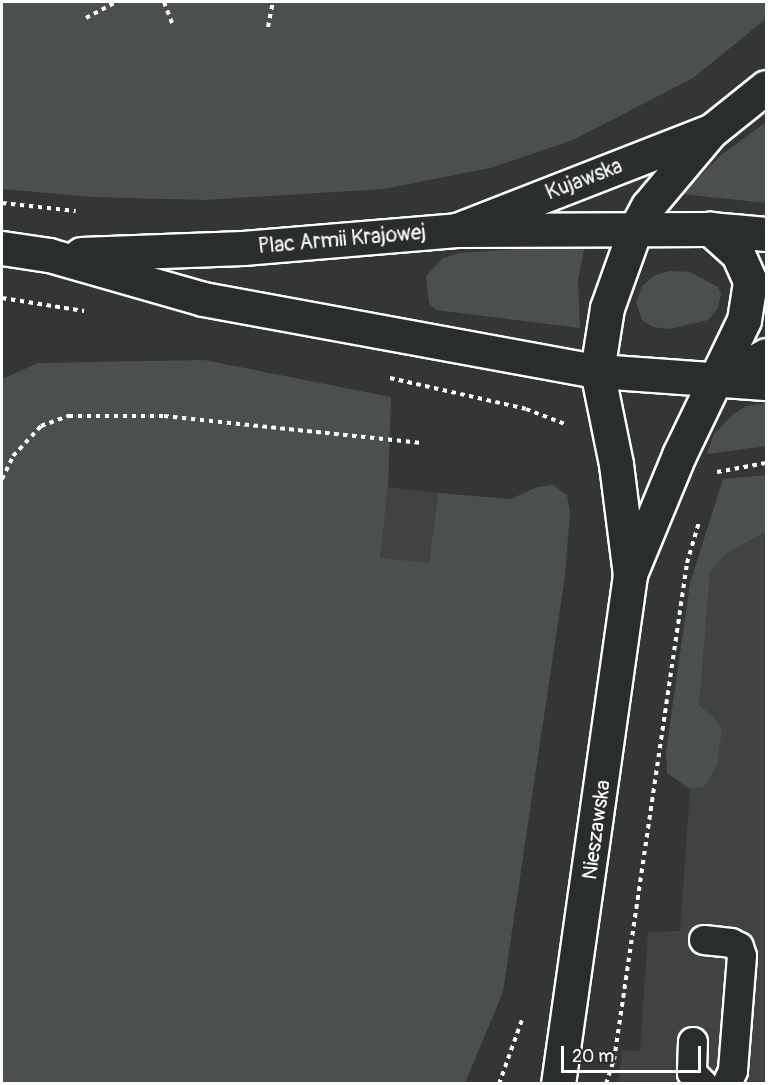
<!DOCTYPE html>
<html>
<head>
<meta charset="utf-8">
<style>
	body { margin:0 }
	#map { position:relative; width:768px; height:1085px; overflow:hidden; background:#333536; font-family:Pangolin,sans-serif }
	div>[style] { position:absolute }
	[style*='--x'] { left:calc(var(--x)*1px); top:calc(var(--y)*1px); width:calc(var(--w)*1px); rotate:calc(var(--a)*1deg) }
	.built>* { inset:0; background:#404243; transform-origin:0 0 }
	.green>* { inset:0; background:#4c4f50 }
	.path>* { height:4px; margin-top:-2px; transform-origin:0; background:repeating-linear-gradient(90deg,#fff 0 4.5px,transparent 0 9px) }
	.roads { filter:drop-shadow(2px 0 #fff) drop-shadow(-2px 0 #fff) drop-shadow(0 2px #fff) drop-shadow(0 -2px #fff) }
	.service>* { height:28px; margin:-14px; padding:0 14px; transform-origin:14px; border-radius:14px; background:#2a2d2e }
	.tertiary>* { height:33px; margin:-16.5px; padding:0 16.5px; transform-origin:16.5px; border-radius:16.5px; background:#2a2d2e }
	.secondary>* { height:33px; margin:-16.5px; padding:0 16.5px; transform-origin:16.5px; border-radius:16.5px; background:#2a2d2e }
	.primary>* { height:33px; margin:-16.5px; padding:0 16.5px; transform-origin:16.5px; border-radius:16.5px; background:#2a2d2e }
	span { translate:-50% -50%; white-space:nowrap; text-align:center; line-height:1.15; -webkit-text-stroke:5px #2a2d2e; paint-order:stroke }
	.street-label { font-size:21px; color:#fff }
	.frame { position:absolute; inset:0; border:3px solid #fff; pointer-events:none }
	.scale { position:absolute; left:561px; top:1046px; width:140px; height:27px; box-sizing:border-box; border:3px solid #fff; border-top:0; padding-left:8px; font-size:18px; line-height:21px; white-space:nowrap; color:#fff; -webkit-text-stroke:4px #2a2d2e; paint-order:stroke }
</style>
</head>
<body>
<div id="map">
	<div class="built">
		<i style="left:388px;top:487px;width:50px;height:72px;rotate:7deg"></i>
		<i style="clip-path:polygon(766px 524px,766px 1083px,618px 1084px,622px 1050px,640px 1051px,648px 932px,680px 931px,690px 789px,704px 787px,717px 764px,722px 731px,714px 717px,699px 705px,703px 567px)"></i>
	</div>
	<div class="green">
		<i style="clip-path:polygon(2px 2px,766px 2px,766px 19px,693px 78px,573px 140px,490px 168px,383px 189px,205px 200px,92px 197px,2px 189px)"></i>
		<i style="clip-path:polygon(766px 122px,766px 203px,682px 194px,721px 155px)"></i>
		<i style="clip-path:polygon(585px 244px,578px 281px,580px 328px,436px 310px,429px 303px,426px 276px,443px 258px,460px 253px)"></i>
		<i style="clip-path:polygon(670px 271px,690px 272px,718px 287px,721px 294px,718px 308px,708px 320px,669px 329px,653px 327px,642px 320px,636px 303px,642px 286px,655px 275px)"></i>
		<i style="clip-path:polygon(204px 360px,391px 397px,388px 487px,380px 558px,429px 563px,438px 493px,511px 499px,537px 487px,553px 485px,567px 495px,570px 512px,565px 575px,503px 992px,465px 1083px,2px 1083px,2px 379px,38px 363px)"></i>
		<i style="clip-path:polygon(766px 403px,766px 446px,707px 454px,714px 434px,732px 415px,746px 406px)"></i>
		<i style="clip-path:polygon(766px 475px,766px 531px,724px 555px,710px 572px,699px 705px,714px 717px,722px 731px,717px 764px,710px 778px,704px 787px,690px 789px,667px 773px,666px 751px,690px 583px,723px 479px)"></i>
	</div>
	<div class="path">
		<i style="--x:164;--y:2;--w:26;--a:69"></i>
		<i style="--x:86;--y:18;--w:34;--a:-28"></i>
		<i style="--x:268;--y:27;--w:25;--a:-79"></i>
		<i style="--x:2;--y:203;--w:74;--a:6.2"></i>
		<i style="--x:2;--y:298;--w:83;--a:9"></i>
		<i style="--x:390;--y:378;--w:139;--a:12.8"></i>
		<i style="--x:526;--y:409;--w:42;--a:21"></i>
		<i style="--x:717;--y:472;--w:50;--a:-10.4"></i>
		<i style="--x:2;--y:479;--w:25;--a:-64"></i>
		<i style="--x:13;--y:456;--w:41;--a:-47"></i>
		<i style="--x:41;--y:426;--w:30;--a:-20"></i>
		<i style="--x:69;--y:416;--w:95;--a:0"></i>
		<i style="--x:164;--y:416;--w:257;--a:6"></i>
		<i style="--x:499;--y:1084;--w:71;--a:-70.3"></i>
		<i style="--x:606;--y:1084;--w:25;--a:-72"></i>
		<i style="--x:614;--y:1060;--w:502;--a:-81.64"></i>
		<i style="--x:687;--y:563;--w:43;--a:-73.7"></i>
	</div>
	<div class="roads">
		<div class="service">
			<i style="--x:704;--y:940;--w:27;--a:6"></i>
			<i style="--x:731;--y:943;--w:9;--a:27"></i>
			<i style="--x:739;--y:947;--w:9;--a:72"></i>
			<i style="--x:742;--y:956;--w:115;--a:94.5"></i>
			<i style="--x:733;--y:1071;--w:14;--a:115"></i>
			<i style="--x:693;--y:1042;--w:31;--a:92"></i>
			<i style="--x:692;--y:1073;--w:16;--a:45"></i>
		</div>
		<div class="tertiary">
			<i style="--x:459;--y:229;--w:270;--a:-21.3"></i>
			<i style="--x:635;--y:230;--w:27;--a:-62"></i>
			<i style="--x:648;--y:206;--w:98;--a:-50"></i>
			<i style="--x:711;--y:131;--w:70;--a:-38.7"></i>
			<i style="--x:716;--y:383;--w:57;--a:-29.2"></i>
		</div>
		<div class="secondary">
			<i style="--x:630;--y:574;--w:129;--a:-67.6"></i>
			<i style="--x:679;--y:455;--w:150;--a:-64.3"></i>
			<i style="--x:744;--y:320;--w:39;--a:-81"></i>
			<i style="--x:750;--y:281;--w:30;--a:-114"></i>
			<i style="--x:738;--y:254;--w:38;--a:-138"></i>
			<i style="--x:558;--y:1084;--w:514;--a:-81.95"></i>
			<i style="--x:630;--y:575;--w:112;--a:-97.2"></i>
			<i style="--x:616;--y:464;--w:95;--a:-101.5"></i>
			<i style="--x:597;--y:371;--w:64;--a:-81"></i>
			<i style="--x:607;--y:308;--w:83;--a:-70.3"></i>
		</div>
		<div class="primary">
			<i style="--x:2;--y:248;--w:48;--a:8.5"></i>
			<i style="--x:49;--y:255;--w:160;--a:15.9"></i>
			<i style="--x:203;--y:299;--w:401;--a:10.4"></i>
			<i style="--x:597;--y:371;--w:169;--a:4.1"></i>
			<i style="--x:81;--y:254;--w:162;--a:-2.1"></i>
			<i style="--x:243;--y:248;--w:214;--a:-4.8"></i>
			<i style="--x:456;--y:230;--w:254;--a:-0.2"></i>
			<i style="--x:710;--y:229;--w:56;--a:5.1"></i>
		</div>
	</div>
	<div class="street-label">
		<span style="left:584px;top:180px;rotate:-21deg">Kujawska</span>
		<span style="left:342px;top:240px;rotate:-5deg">Plac Armii Krajowej</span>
		<span style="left:597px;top:830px;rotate:-82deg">Nieszawska</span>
	</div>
	<div class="frame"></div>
	<div class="scale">20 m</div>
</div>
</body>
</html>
